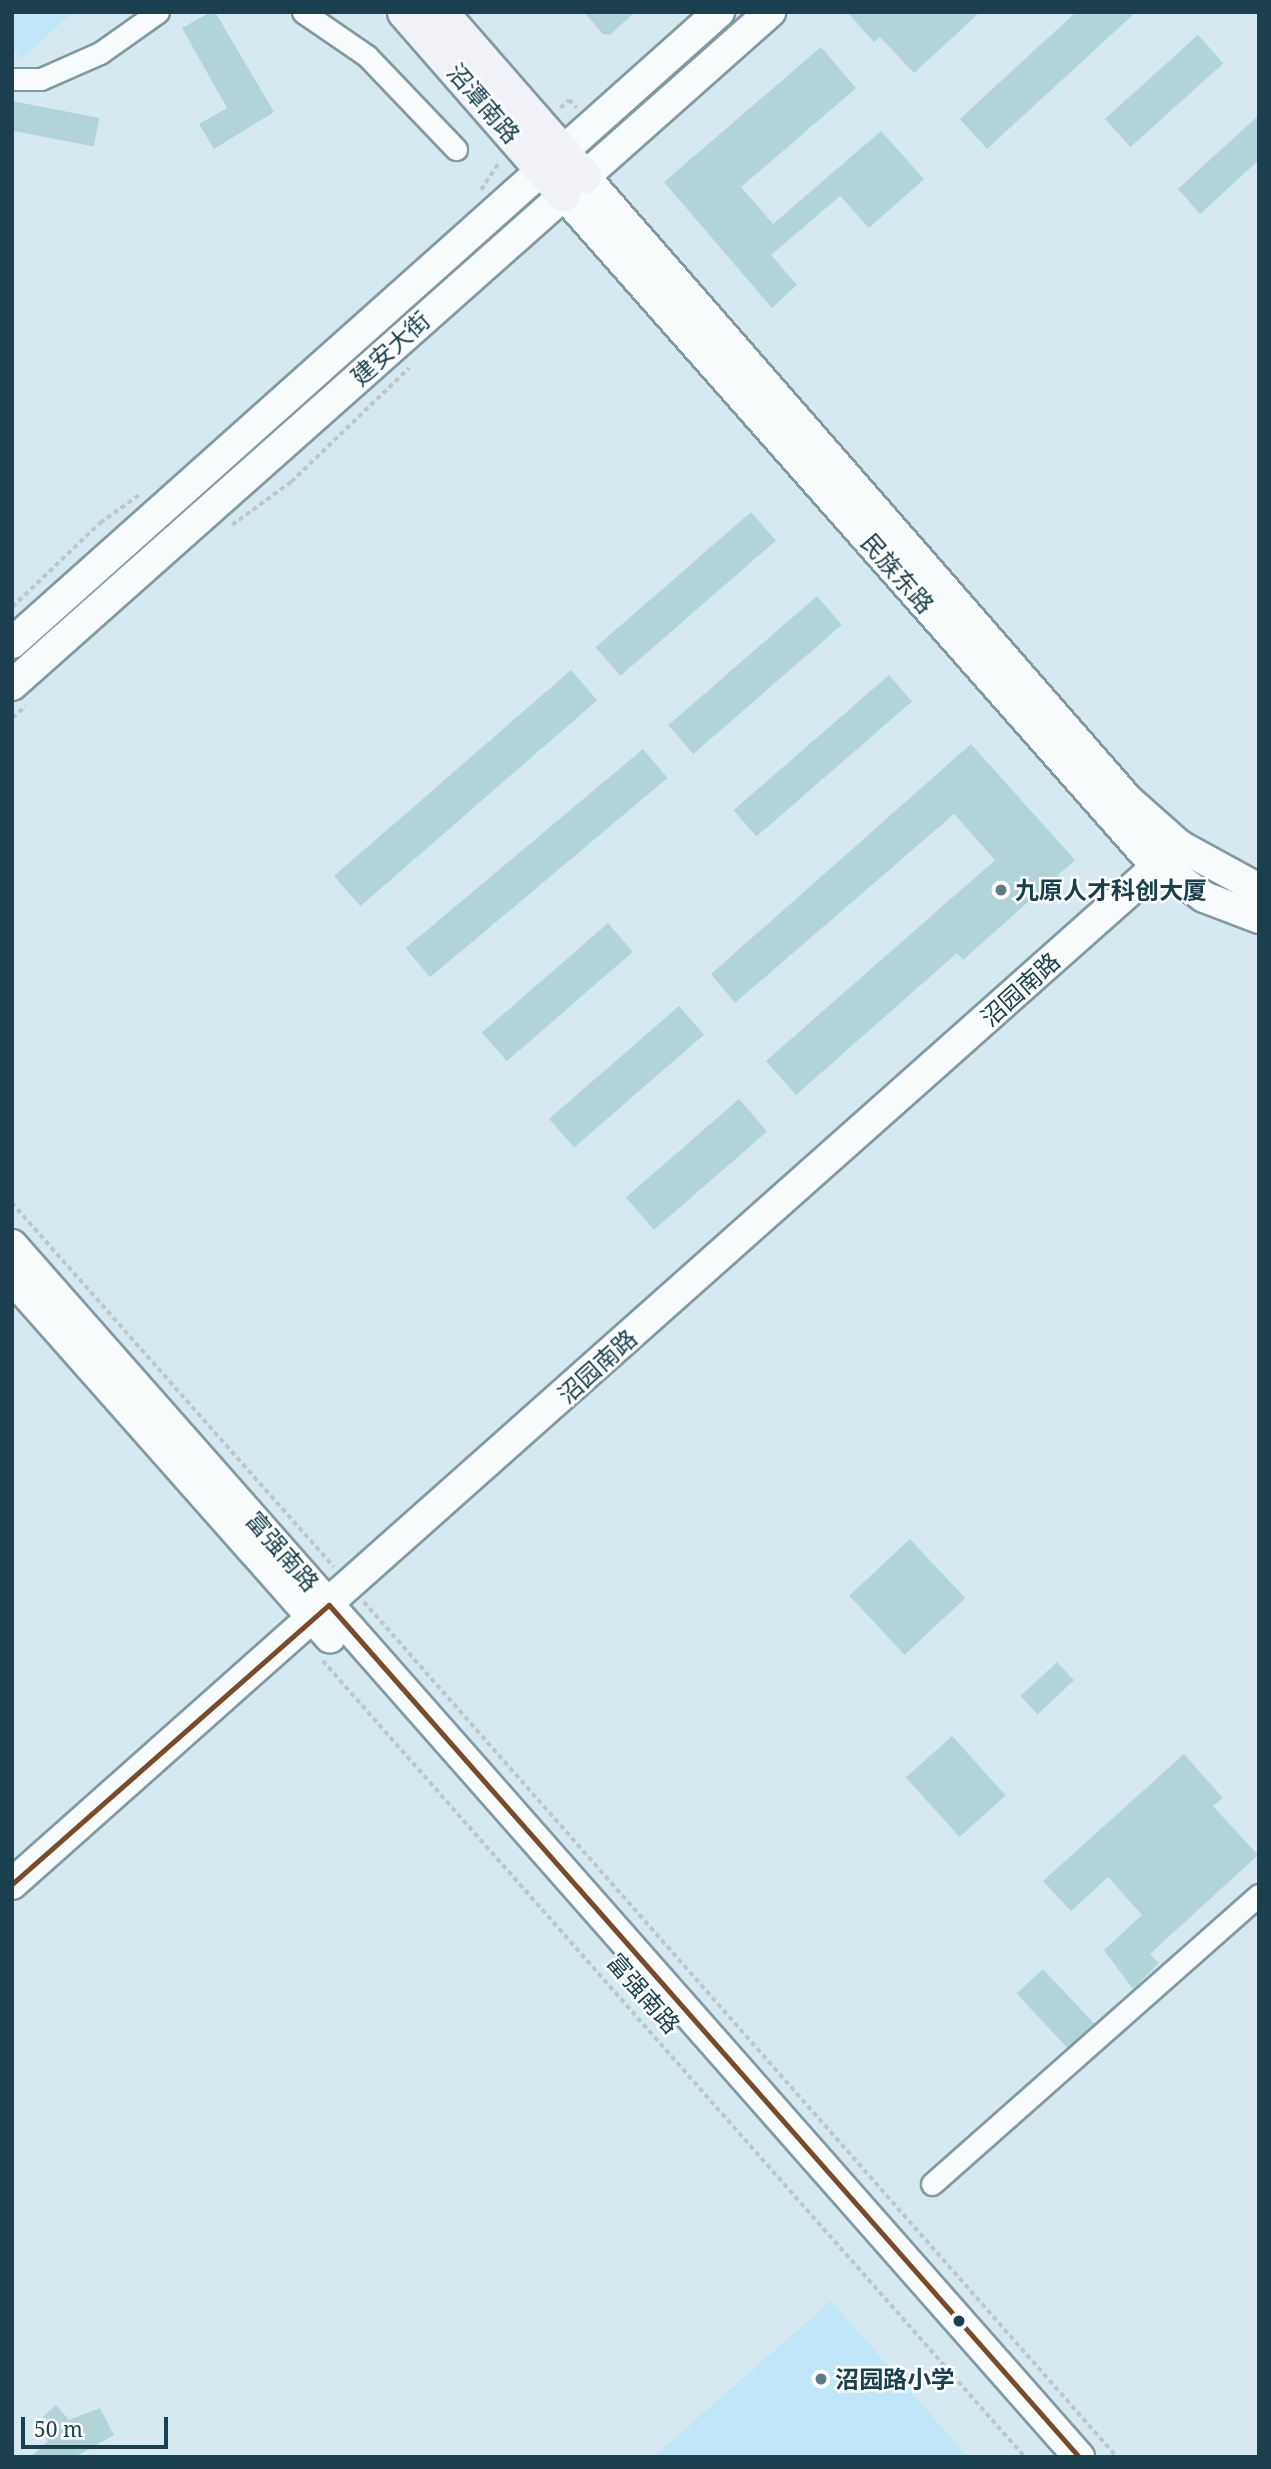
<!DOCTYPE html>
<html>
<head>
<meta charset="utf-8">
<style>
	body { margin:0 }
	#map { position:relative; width:1271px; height:2469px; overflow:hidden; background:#d6e9f0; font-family:"Noto Serif","Noto Sans SC",serif }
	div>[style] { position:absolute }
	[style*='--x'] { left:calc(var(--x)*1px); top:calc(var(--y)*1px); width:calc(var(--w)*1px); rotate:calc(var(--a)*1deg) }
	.built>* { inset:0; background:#bfe7f7 }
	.building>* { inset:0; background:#b1d4d9; transform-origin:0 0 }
	.path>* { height:3.5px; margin-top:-1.75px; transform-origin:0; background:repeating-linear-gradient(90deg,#bdc8cc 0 5px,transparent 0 8.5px) }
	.roads { filter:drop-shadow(2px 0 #8399a1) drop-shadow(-2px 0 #8399a1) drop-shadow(0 2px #8399a1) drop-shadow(0 -2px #8399a1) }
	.street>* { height:21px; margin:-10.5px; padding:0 10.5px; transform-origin:10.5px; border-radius:10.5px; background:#f9fcfd }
	.secondary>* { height:30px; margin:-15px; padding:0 15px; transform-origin:15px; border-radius:15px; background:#f9fcfd }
	.primary>* { height:33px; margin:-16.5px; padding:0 16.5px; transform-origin:16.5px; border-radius:16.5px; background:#f0f2f8 }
	.bus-1>* { height:5px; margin:-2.5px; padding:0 2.5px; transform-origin:2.5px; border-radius:2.5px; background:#7a4b2a }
	.dots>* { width:19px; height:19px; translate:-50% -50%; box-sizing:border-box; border:4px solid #fff; border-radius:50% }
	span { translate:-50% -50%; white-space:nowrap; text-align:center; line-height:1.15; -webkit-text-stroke:5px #fff; paint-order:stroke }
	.street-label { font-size:24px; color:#1a404e }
	.poi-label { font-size:24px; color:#1a404e; font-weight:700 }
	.left { translate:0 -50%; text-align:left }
	.frame { position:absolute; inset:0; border:14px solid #1a404e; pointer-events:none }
	.scale { position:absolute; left:21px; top:2417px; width:147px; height:32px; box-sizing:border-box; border:4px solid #1a404e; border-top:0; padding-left:9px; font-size:21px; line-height:24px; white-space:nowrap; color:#1a404e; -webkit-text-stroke:5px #fff; paint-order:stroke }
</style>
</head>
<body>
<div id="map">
	<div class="built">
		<i style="clip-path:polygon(12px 12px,73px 12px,21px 59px,12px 48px)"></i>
		<i style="clip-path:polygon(831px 2301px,968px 2457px,653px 2457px)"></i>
	</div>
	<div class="building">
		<i style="clip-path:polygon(211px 12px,215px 12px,274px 112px,214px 149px,199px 124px,227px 108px,182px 28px)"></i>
		<i style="clip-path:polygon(584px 12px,635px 12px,610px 35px,603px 34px)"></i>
		<i style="clip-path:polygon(847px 12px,980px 12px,914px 73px,880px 37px,874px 42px)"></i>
		<i style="clip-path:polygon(1076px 12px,1136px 12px,987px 149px,960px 119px)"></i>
		<i style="left:1198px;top:35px;width:38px;height:125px;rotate:48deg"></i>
		<i style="clip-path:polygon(821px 47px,856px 88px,741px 187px,773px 224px,881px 131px,924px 179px,869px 228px,840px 196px,771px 255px,797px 285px,772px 308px,664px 182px)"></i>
		<i style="left:12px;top:101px;width:89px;height:29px;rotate:11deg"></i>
		<i style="clip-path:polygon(1259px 115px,1259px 160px,1200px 214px,1178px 189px)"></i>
		<i style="left:751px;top:512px;width:38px;height:206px;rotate:49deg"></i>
		<i style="left:817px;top:596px;width:38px;height:197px;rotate:49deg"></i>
		<i style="left:571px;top:670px;width:40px;height:314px;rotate:49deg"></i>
		<i style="left:889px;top:675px;width:35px;height:206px;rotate:49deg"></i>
		<i style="clip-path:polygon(971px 744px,1075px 860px,963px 960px,957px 953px,796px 1095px,766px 1061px,995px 860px,954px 814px,735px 1003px,711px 974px)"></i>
		<i style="left:643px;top:749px;width:38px;height:310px;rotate:50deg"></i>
		<i style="left:608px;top:923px;width:38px;height:167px;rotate:49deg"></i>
		<i style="left:679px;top:1006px;width:38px;height:172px;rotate:49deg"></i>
		<i style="left:739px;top:1099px;width:43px;height:150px;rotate:49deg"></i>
		<i style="left:910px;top:1539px;width:81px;height:83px;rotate:47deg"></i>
		<i style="left:1057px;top:1662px;width:25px;height:50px;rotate:47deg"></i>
		<i style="left:952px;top:1736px;width:80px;height:62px;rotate:48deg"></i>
		<i style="clip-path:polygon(1184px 1754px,1223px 1798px,1213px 1806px,1258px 1855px,1150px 1954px,1159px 1963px,1133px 1989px,1104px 1950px,1142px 1915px,1108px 1877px,1071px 1911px,1043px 1881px)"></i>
		<i style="left:1043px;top:1969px;width:75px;height:36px;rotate:47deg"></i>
		<i style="clip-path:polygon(56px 2405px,69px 2420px,100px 2408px,114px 2435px,75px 2457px,30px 2457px,48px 2441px,34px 2425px)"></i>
	</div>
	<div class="path">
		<i style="--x:560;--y:108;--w:12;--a:-42"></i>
		<i style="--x:569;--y:100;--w:11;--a:45"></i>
		<i style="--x:481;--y:190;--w:33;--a:-57"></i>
		<i style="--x:232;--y:525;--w:73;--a:-36.1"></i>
		<i style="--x:291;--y:482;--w:164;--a:-44"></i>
		<i style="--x:12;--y:607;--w:122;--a:-43.7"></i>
		<i style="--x:100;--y:523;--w:48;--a:-35.7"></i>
		<i style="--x:12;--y:718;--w:18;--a:-41"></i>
		<i style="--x:12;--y:1203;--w:486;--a:48.5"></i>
		<i style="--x:364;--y:1602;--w:1139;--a:48.63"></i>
		<i style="--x:323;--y:1661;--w:1061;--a:48.59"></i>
	</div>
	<div class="roads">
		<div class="street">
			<i style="--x:303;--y:12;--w:78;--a:34.5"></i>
			<i style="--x:367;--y:56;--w:129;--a:46.3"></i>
			<i style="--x:12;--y:79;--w:29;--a:0"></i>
			<i style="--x:41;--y:79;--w:64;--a:-23.8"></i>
			<i style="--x:100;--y:53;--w:71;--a:-35.3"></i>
			<i style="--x:932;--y:2184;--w:436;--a:-41.5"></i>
		</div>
		<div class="secondary">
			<i style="--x:584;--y:176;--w:826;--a:48.92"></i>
			<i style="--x:1127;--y:799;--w:71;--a:41.6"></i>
			<i style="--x:1180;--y:846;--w:90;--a:28.6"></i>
			<i style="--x:563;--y:194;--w:884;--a:48.58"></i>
			<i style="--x:1148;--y:857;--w:69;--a:35.5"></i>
			<i style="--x:1204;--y:897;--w:59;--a:20.9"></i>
			<i style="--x:12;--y:643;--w:948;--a:-41.75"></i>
			<i style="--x:12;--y:685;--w:1014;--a:-41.6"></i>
			<i style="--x:12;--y:1245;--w:1615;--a:48.64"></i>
			<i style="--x:12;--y:1278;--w:480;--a:48.5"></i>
			<i style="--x:12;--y:1884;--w:1563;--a:-41.63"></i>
		</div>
		<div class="primary">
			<i style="--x:404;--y:12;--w:242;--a:48.9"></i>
			<i style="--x:441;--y:12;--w:218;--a:48.9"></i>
		</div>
	</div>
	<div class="bus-1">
		<i style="--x:12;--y:1884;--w:422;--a:-41.4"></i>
		<i style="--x:329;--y:1605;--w:1135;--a:48.64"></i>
	</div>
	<div class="dots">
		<i style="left:1001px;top:890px;background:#5c7b87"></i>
		<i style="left:959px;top:2321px;background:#1a404e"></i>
		<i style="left:821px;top:2379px;background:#5c7b87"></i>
	</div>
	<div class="street-label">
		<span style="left:484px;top:103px;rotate:49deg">沼潭南路</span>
		<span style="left:390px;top:348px;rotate:-42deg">建安大街</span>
		<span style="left:898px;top:573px;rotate:49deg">民族东路</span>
		<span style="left:1020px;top:989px;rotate:-42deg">沼园南路</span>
		<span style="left:597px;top:1366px;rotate:-42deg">沼园南路</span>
		<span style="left:283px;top:1551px;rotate:49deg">富强南路</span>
		<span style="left:644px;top:1993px;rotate:49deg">富强南路</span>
	</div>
	<div class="poi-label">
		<span class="left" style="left:1015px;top:890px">九原人才科创大厦</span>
		<span class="left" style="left:835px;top:2379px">沼园路小学</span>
	</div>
	<div class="frame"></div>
	<div class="scale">50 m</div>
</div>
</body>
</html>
